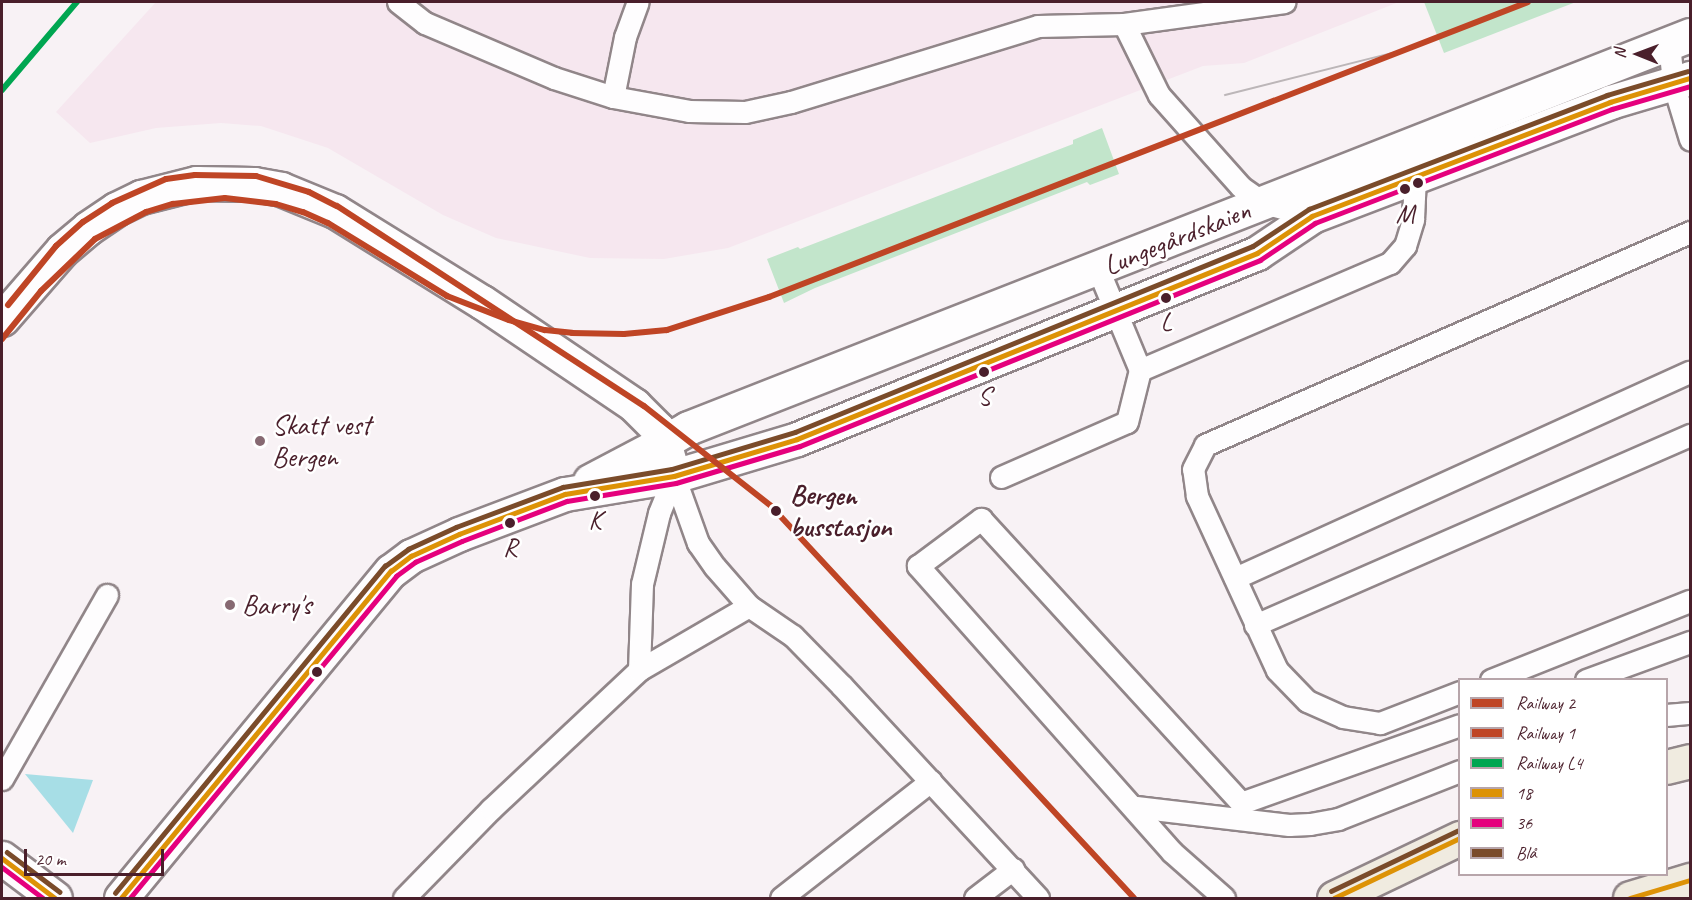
<!DOCTYPE html>
<html>
<head>
<meta charset="utf-8">
<style>
	body { margin:0 }
	#map { position:relative; width:1692px; height:900px; overflow:hidden; background:#f8f2f5; font-family:Caveat,sans-serif }
	div>[style] { position:absolute }
	[style*='--x'] { left:calc(var(--x)*1px); top:calc(var(--y)*1px); width:calc(var(--w)*1px); rotate:calc(var(--a)*1deg) }
	.built>* { inset:0; background:#f6e7ef }
	.green>* { inset:0; background:#c2e5cb }
	.water>* { inset:0; background:#a7dee6 }
	.roads { filter:drop-shadow(2px 0 #918689) drop-shadow(-2px 0 #918689) drop-shadow(0 2px #918689) drop-shadow(0 -2px #918689) }
	.service>* { height:21px; margin:-10.5px; padding:0 10.5px; transform-origin:10.5px; border-radius:10.5px; background:#fefdfe }
	.tertiary>* { height:33px; margin:-16.5px; padding:0 16.5px; transform-origin:16.5px; border-radius:16.5px; background:#fefdfe }
	.secondary>* { height:33px; margin:-16.5px; padding:0 16.5px; transform-origin:16.5px; border-radius:16.5px; background:#fefdfe }
	.trunk>* { height:33px; margin:-16.5px; padding:0 16.5px; transform-origin:16.5px; border-radius:16.5px; background:#f0ebe0 }
	.tram>* { height:1.5px; margin:-0.75px; padding:0 0.75px; transform-origin:0.75px; border-radius:0.75px; background:#bcb6b8 }
	.bus-1>* { height:4.5px; margin:-2.25px; padding:0 2.25px; transform-origin:2.25px; border-radius:2.25px; background:#dd9206 }
	.bus-2>* { height:4.5px; margin:-2.25px; padding:0 2.25px; transform-origin:2.25px; border-radius:2.25px; background:#e5007d }
	.bus-3>* { height:4.5px; margin:-2.25px; padding:0 2.25px; transform-origin:2.25px; border-radius:2.25px; background:#7a4b2a }
	.rail-1>* { height:6px; margin:-3px; padding:0 3px; transform-origin:3px; border-radius:3px; background:#bf4525 }
	.rail-2>* { height:6px; margin:-3px; padding:0 3px; transform-origin:3px; border-radius:3px; background:#bf4525 }
	.rail-3>* { height:6px; margin:-3px; padding:0 3px; transform-origin:3px; border-radius:3px; background:#00a651 }
	.dots>* { width:16px; height:16px; translate:-50% -50%; box-sizing:border-box; border:3px solid #fff; border-radius:50% }
	span { translate:-50% -50%; white-space:nowrap; text-align:center; line-height:1.15; -webkit-text-stroke:5px #fff; paint-order:stroke }
	.bus-label { font-size:26px; color:#4a1f2b }
	.street-label { font-size:28px; color:#4a1f2b }
	.poi-label { font-size:28px; color:#4a1f2b }
	.left { translate:0 -50%; text-align:left }
	.stop-label { font-size:28px; color:#4a1f2b; font-weight:700 }
	.frame { position:absolute; inset:0; border:3px solid #4a1f2b; pointer-events:none }
	.legend { position:absolute; left:1458px; top:678px; width:210px; height:198px; box-sizing:border-box; background:#fff; border:2px solid #b7a5aa; margin:0; padding:8px 10px; list-style:none; font-size:18px; color:#4a1f2b }
	.legend li { display:flex; align-items:center; gap:12px; height:30px }
	.legend b { width:30px; border:2px solid #b7a5aa }
	.north { position:absolute; left:1608px; top:24px; width:60px; height:60px; -webkit-text-stroke:4px #fff; paint-order:stroke; rotate:271deg; font-size:16px; font-weight:700; line-height:24px; text-align:center; color:#4a1f2b }
	.north::after { content:''; display:block; margin:auto; width:21px; height:27px; background:#4a1f2b; clip-path:polygon(50% 0,100% 100%,50% 72%,0 100%) }
	.scale { position:absolute; left:24px; top:849px; width:140px; height:27px; box-sizing:border-box; border:3px solid #4a1f2b; border-top:0; padding-left:8px; font-size:18px; line-height:21px; white-space:nowrap; color:#4a1f2b; -webkit-text-stroke:4px #fff; paint-order:stroke }
</style>
</head>
<body>
<div id="map">
	<div class="built">
		<i style="clip-path:polygon(156px 2px,1399px 2px,1244px 63px,1203px 66px,728px 248px,664px 259px,590px 258px,496px 238px,443px 215px,328px 148px,261px 126px,221px 123px,156px 128px,90px 143px,56px 112px)"></i>
	</div>
	<div class="green">
		<i style="clip-path:polygon(1424px 2px,1576px 2px,1444px 53px)"></i>
		<i style="clip-path:polygon(1102px 128px,1119px 174px,1090px 185px,1087px 182px,815px 288px,784px 303px,767px 259px,798px 247px,800px 249px,1073px 144px,1073px 140px)"></i>
	</div>
	<div class="water">
		<i style="clip-path:polygon(25px 774px,93px 780px,73px 833px)"></i>
	</div>
	<div class="roads">
		<div class="service">
			<i style="--x:398;--y:2;--w:34;--a:38"></i>
			<i style="--x:425;--y:23;--w:140;--a:23.1"></i>
			<i style="--x:554;--y:78;--w:62;--a:17.9"></i>
			<i style="--x:613;--y:97;--w:77;--a:10.4"></i>
			<i style="--x:689;--y:111;--w:56;--a:1"></i>
			<i style="--x:745;--y:112;--w:47;--a:-12.3"></i>
			<i style="--x:791;--y:102;--w:258;--a:-17.1"></i>
			<i style="--x:1038;--y:26;--w:86;--a:-1.3"></i>
			<i style="--x:1124;--y:24;--w:162;--a:-7.8"></i>
			<i style="--x:1124;--y:24;--w:79;--a:63.8"></i>
			<i style="--x:1159;--y:95;--w:123;--a:48.3"></i>
			<i style="--x:1241;--y:187;--w:28;--a:35"></i>
			<i style="--x:1264;--y:203;--w:50;--a:15.2"></i>
			<i style="--x:1669;--y:43;--w:40;--a:84.3"></i>
			<i style="--x:1673;--y:83;--w:59;--a:73.1"></i>
			<i style="--x:613;--y:97;--w:61;--a:-78.7"></i>
			<i style="--x:625;--y:37;--w:37;--a:-70"></i>
			<i style="--x:1140;--y:370;--w:272;--a:-23.2"></i>
			<i style="--x:1390;--y:263;--w:23;--a:-49"></i>
			<i style="--x:1405;--y:246;--w:28;--a:-73"></i>
			<i style="--x:1413;--y:219;--w:42;--a:-87.3"></i>
			<i style="--x:674;--y:476;--w:71;--a:70.3"></i>
			<i style="--x:698;--y:543;--w:29;--a:55"></i>
			<i style="--x:715;--y:567;--w:52;--a:48.9"></i>
			<i style="--x:749;--y:606;--w:53;--a:34.3"></i>
			<i style="--x:793;--y:636;--w:69;--a:45.6"></i>
			<i style="--x:841;--y:685;--w:290;--a:47.2"></i>
			<i style="--x:1001;--y:477;--w:137;--a:-23.6"></i>
			<i style="--x:1127;--y:422;--w:54;--a:-76"></i>
			<i style="--x:1140;--y:370;--w:109;--a:-112.6"></i>
			<i style="--x:1235;--y:578;--w:499;--a:-24.4"></i>
			<i style="--x:1255;--y:625;--w:475;--a:-23.6"></i>
			<i style="--x:639;--y:670;--w:86;--a:-88"></i>
			<i style="--x:642;--y:584;--w:73;--a:-76.5"></i>
			<i style="--x:659;--y:513;--w:40;--a:-68"></i>
			<i style="--x:1491;--y:680;--w:214;--a:-21.7"></i>
			<i style="--x:1586;--y:680;--w:111;--a:-20.1"></i>
			<i style="--x:1460;--y:692;--w:86;--a:158.8"></i>
			<i style="--x:1380;--y:723;--w:37;--a:-171"></i>
			<i style="--x:1343;--y:717;--w:39;--a:-156"></i>
			<i style="--x:1307;--y:701;--w:43;--a:-134.1"></i>
			<i style="--x:1277;--y:670;--w:192;--a:-114.7"></i>
			<i style="--x:1197;--y:496;--w:27;--a:-98"></i>
			<i style="--x:1193;--y:469;--w:27;--a:-63"></i>
			<i style="--x:1205;--y:445;--w:530;--a:-23.71"></i>
			<i style="--x:1666;--y:715;--w:24;--a:-5"></i>
			<i style="--x:2;--y:779;--w:212;--a:-60.3"></i>
			<i style="--x:1136;--y:807;--w:154;--a:6.7"></i>
			<i style="--x:1289;--y:825;--w:21;--a:-3"></i>
			<i style="--x:1310;--y:824;--w:28;--a:-10"></i>
			<i style="--x:1338;--y:819;--w:131;--a:-21.5"></i>
			<i style="--x:404;--y:898;--w:124;--a:-45.7"></i>
			<i style="--x:491;--y:809;--w:203;--a:-43.2"></i>
			<i style="--x:639;--y:670;--w:127;--a:-30.2"></i>
			<i style="--x:781;--y:898;--w:190;--a:-38"></i>
			<i style="--x:975;--y:898;--w:48;--a:-37.3"></i>
			<i style="--x:1224;--y:898;--w:69;--a:-138.5"></i>
			<i style="--x:1172;--y:852;--w:383;--a:-131.6"></i>
			<i style="--x:918;--y:566;--w:79;--a:-36.7"></i>
			<i style="--x:981;--y:519;--w:385;--a:47.5"></i>
			<i style="--x:1241;--y:803;--w:232;--a:-19.6"></i>
		</div>
		<div class="tertiary">
			<i style="--x:590;--y:481;--w:84;--a:-27.8"></i>
			<i style="--x:2;--y:858;--w:66;--a:37"></i>
			<i style="--x:121;--y:898;--w:424;--a:-50.5"></i>
			<i style="--x:391;--y:571;--w:25;--a:-37"></i>
			<i style="--x:411;--y:556;--w:53;--a:-24.6"></i>
			<i style="--x:459;--y:534;--w:113;--a:-20.7"></i>
			<i style="--x:565;--y:494;--w:110;--a:-9.4"></i>
		</div>
		<div class="secondary">
			<i style="--x:2;--y:319;--w:91;--a:-49"></i>
			<i style="--x:62;--y:250;--w:34;--a:-40"></i>
			<i style="--x:88;--y:228;--w:34;--a:-34"></i>
			<i style="--x:116;--y:209;--w:28;--a:-26"></i>
			<i style="--x:141;--y:197;--w:57;--a:-14.3"></i>
			<i style="--x:196;--y:183;--w:58;--a:1"></i>
			<i style="--x:254;--y:184;--w:27;--a:10"></i>
			<i style="--x:281;--y:189;--w:58;--a:22.2"></i>
			<i style="--x:335;--y:211;--w:173;--a:31.8"></i>
			<i style="--x:482;--y:302;--w:184;--a:34.1"></i>
			<i style="--x:634;--y:405;--w:34;--a:45"></i>
			<i style="--x:658;--y:429;--w:14;--a:65"></i>
			<i style="--x:664;--y:442;--w:35;--a:74"></i>
			<i style="--x:674;--y:476;--w:128;--a:-16.7"></i>
			<i style="--x:797;--y:439;--w:496;--a:-22"></i>
			<i style="--x:1257;--y:253;--w:66;--a:-33.9"></i>
			<i style="--x:1312;--y:216;--w:319;--a:-20.9"></i>
			<i style="--x:1610;--y:102;--w:84;--a:-16.7"></i>
			<i style="--x:664;--y:442;--w:28;--a:-30"></i>
			<i style="--x:688;--y:428;--w:1076;--a:-21.42"></i>
		</div>
		<div class="trunk">
			<i style="--x:1666;--y:767;--w:25;--a:-14"></i>
			<i style="--x:1334;--y:898;--w:140;--a:-25.5"></i>
			<i style="--x:1630;--y:898;--w:63;--a:-16.7"></i>
		</div>
	</div>
	<div class="tram">
		<i style="--x:1225;--y:95;--w:185;--a:-14.1"></i>
	</div>
	<div class="bus-1">
		<i style="--x:2;--y:858;--w:66;--a:37"></i>
		<i style="--x:121;--y:898;--w:424;--a:-50.5"></i>
		<i style="--x:391;--y:571;--w:25;--a:-37"></i>
		<i style="--x:411;--y:556;--w:53;--a:-24.6"></i>
		<i style="--x:459;--y:534;--w:113;--a:-20.7"></i>
		<i style="--x:565;--y:494;--w:110;--a:-9.4"></i>
		<i style="--x:674;--y:476;--w:128;--a:-16.7"></i>
		<i style="--x:797;--y:439;--w:496;--a:-22"></i>
		<i style="--x:1257;--y:253;--w:66;--a:-33.9"></i>
		<i style="--x:1312;--y:216;--w:319;--a:-20.9"></i>
		<i style="--x:1610;--y:102;--w:84;--a:-16.7"></i>
		<i style="--x:1334;--y:898;--w:140;--a:-25.5"></i>
		<i style="--x:1630;--y:898;--w:63;--a:-16.7"></i>
	</div>
	<div class="bus-2">
		<i style="--x:2;--y:867;--w:51;--a:37.1"></i>
		<i style="--x:130;--y:898;--w:418;--a:-50.4"></i>
		<i style="--x:396;--y:576;--w:24;--a:-36"></i>
		<i style="--x:415;--y:562;--w:51;--a:-24.1"></i>
		<i style="--x:462;--y:541;--w:112;--a:-20.9"></i>
		<i style="--x:567;--y:501;--w:110;--a:-9.4"></i>
		<i style="--x:676;--y:483;--w:129;--a:-16.6"></i>
		<i style="--x:800;--y:446;--w:496;--a:-22"></i>
		<i style="--x:1260;--y:260;--w:66;--a:-33.9"></i>
		<i style="--x:1315;--y:223;--w:318;--a:-21"></i>
		<i style="--x:1612;--y:109;--w:81;--a:-16.4"></i>
	</div>
	<div class="bus-3">
		<i style="--x:7;--y:852;--w:66;--a:37"></i>
		<i style="--x:1331;--y:891;--w:140;--a:-25.5"></i>
		<i style="--x:115;--y:893;--w:424;--a:-50.5"></i>
		<i style="--x:385;--y:566;--w:29;--a:-36"></i>
		<i style="--x:408;--y:549;--w:53;--a:-24.6"></i>
		<i style="--x:456;--y:527;--w:114;--a:-20.5"></i>
		<i style="--x:563;--y:487;--w:110;--a:-9.4"></i>
		<i style="--x:672;--y:469;--w:128;--a:-16.7"></i>
		<i style="--x:795;--y:432;--w:494;--a:-22.1"></i>
		<i style="--x:1253;--y:246;--w:67;--a:-33.5"></i>
		<i style="--x:1309;--y:209;--w:319;--a:-20.9"></i>
		<i style="--x:1607;--y:95;--w:84;--a:-16.5"></i>
	</div>
	<div class="rail-1">
		<i style="--x:2;--y:339;--w:62;--a:-50.9"></i>
		<i style="--x:41;--y:291;--w:75;--a:-43.9"></i>
		<i style="--x:95;--y:239;--w:58;--a:-27.9"></i>
		<i style="--x:146;--y:212;--w:28;--a:-17"></i>
		<i style="--x:173;--y:204;--w:52;--a:-6.6"></i>
		<i style="--x:225;--y:198;--w:51;--a:6.7"></i>
		<i style="--x:276;--y:204;--w:28;--a:17"></i>
		<i style="--x:303;--y:212;--w:27;--a:24"></i>
		<i style="--x:328;--y:223;--w:140;--a:31.5"></i>
		<i style="--x:447;--y:296;--w:66;--a:21.2"></i>
		<i style="--x:509;--y:320;--w:37;--a:16"></i>
		<i style="--x:545;--y:330;--w:27;--a:6"></i>
		<i style="--x:572;--y:333;--w:52;--a:1.1"></i>
		<i style="--x:624;--y:334;--w:43;--a:-5.3"></i>
		<i style="--x:667;--y:330;--w:107;--a:-17.9"></i>
		<i style="--x:769;--y:297;--w:814;--a:-21.24"></i>
	</div>
	<div class="rail-2">
		<i style="--x:8;--y:305;--w:76;--a:-50.9"></i>
		<i style="--x:56;--y:246;--w:36;--a:-42"></i>
		<i style="--x:83;--y:222;--w:35;--a:-33"></i>
		<i style="--x:112;--y:203;--w:59;--a:-24"></i>
		<i style="--x:166;--y:179;--w:29;--a:-8"></i>
		<i style="--x:195;--y:175;--w:61;--a:0.9"></i>
		<i style="--x:256;--y:176;--w:55;--a:16.8"></i>
		<i style="--x:309;--y:192;--w:31;--a:27"></i>
		<i style="--x:337;--y:206;--w:366;--a:33.1"></i>
		<i style="--x:644;--y:406;--w:162;--a:38.2"></i>
		<i style="--x:771;--y:506;--w:534;--a:47.2"></i>
	</div>
	<div class="rail-3">
		<i style="--x:2;--y:90;--w:116;--a:-49.6"></i>
	</div>
	<div class="dots">
		<i style="left:1418px;top:183px;background:#4a1f2b"></i>
		<i style="left:1405px;top:189px;background:#4a1f2b"></i>
		<i style="left:1166px;top:298px;background:#4a1f2b"></i>
		<i style="left:984px;top:372px;background:#4a1f2b"></i>
		<i style="left:260px;top:441px;background:#876972"></i>
		<i style="left:595px;top:496px;background:#4a1f2b"></i>
		<i style="left:776px;top:511px;background:#4a1f2b"></i>
		<i style="left:510px;top:523px;background:#4a1f2b"></i>
		<i style="left:230px;top:605px;background:#876972"></i>
		<i style="left:317px;top:672px;background:#4a1f2b"></i>
	</div>
	<div class="bus-label">
		<span style="left:1405px;top:214px">M</span>
		<span style="left:1166px;top:322px">L</span>
		<span style="left:984px;top:396px">S</span>
		<span style="left:595px;top:520px">K</span>
		<span style="left:510px;top:548px">R</span>
	</div>
	<div class="street-label">
		<span style="left:1177px;top:238px;rotate:-22deg">Lungegårdskaien</span>
	</div>
	<div class="poi-label">
		<span class="left" style="left:272px;top:441px">Skatt vest<br>Bergen</span>
		<span class="left" style="left:242px;top:605px">Barry's</span>
	</div>
	<div class="stop-label">
		<span class="left" style="left:790px;top:511px">Bergen<br>busstasjon</span>
	</div>
	<div class="frame"></div>
	<ul class="legend">
	<li><b style="height:8px;background:#bf4525"></b>Railway 2</li>
	<li><b style="height:8px;background:#bf4525"></b>Railway 1</li>
	<li><b style="height:8px;background:#00a651"></b>Railway L4</li>
	<li><b style="height:8px;background:#dd9206"></b>18</li>
	<li><b style="height:8px;background:#e5007d"></b>36</li>
	<li><b style="height:8px;background:#7a4b2a"></b>Blå</li>
	</ul>
	<div class="north">N</div>
	<div class="scale">20 m</div>
</div>
</body>
</html>
